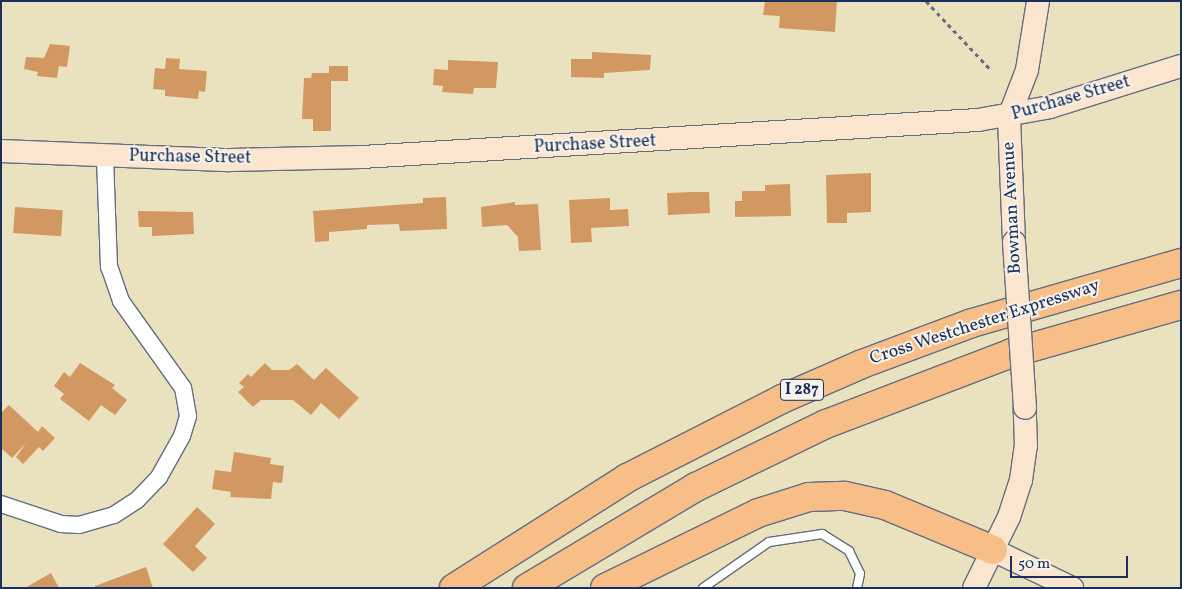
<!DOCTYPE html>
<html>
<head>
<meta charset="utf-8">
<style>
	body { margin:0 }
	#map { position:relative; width:1182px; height:589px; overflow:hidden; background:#eae2bf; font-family:Vollkorn,serif }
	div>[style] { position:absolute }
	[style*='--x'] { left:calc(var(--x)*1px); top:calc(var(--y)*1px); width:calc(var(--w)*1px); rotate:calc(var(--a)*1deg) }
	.building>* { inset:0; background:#d19862; transform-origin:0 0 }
	.path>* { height:3px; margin-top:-1.5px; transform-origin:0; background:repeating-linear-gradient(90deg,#636e80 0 4px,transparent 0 8px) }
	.roads { filter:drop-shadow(1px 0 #636e80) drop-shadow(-1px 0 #636e80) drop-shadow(0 1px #636e80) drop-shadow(0 -1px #636e80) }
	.lane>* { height:8px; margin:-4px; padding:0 4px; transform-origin:4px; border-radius:4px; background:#fff }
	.street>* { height:16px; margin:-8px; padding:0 8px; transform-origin:8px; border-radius:8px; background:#fff }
	.secondary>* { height:22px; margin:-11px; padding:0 11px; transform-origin:11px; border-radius:11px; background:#fce5cf }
	.highway>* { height:28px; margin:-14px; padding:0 14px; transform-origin:14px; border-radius:14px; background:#f7be87 }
	.bridges { filter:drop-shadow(1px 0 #636e80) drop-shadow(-1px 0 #636e80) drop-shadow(0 1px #636e80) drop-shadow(0 -1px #636e80) }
	.secondary-bridge>* { height:22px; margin:-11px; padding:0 11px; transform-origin:11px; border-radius:11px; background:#fce5cf }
	span { translate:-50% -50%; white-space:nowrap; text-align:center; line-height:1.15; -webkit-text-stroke:4px #f7f3e8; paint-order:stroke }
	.shield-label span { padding:1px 4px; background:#f7f3e8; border:1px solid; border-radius:4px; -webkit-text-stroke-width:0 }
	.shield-label { font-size:16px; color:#1b2f5e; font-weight:700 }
	.street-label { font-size:18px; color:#1b2f5e }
	.frame { position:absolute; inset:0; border:2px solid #1b2f5e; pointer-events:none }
	.scale { position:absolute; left:1010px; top:556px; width:118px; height:22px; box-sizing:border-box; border:2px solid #1b2f5e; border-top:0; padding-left:6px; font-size:15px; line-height:18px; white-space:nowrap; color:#1b2f5e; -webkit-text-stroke:4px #f7f3e8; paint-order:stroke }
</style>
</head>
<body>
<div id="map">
	<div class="building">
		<i style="clip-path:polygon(765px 1px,837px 1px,835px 32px,779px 28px,780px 16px,763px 15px)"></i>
		<i style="clip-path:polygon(50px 44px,70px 46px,67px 67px,59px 66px,57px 78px,37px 76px,38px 72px,24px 69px,26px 57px,44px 58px)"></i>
		<i style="clip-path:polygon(592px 52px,651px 55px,650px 70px,604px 73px,604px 78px,571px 77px,571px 59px,592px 59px)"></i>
		<i style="clip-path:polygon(166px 58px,180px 59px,179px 69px,207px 71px,205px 92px,199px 91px,198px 99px,165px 96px,165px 90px,153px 89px,155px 68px,165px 69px)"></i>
		<i style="clip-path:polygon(448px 60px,498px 62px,496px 88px,474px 88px,473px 94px,442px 92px,443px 86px,433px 85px,434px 69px,448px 70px)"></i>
		<i style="clip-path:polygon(329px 66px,348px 66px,348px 81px,331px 81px,331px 131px,313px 131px,313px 119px,302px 119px,304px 78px,311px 78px,312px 73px,329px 73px)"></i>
		<i style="clip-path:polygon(871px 173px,871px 212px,847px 213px,847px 223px,827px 223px,826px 175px)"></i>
		<i style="clip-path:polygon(790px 184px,791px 216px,735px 217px,735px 201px,742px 201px,742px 191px,765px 191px,765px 185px)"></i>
		<i style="clip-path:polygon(692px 192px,709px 192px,710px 213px,668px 215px,667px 193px)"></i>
		<i style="clip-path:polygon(446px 197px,447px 229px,400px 231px,399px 224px,367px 225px,367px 229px,329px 232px,329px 241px,315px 242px,313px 211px,423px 203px,423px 198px)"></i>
		<i style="clip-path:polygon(610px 198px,610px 210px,628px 209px,629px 226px,591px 228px,592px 242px,571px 243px,569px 200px)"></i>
		<i style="clip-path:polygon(515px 202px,515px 205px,538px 204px,541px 250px,519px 251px,518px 237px,507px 225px,482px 227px,481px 207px)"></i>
		<i style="left:15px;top:207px;width:48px;height:26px;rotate:4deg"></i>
		<i style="clip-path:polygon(138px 211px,193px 212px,194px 234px,152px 236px,152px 227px,139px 227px)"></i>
		<i style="clip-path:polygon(80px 363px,115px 385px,112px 388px,127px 400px,115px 415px,101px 405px,89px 421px,60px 399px,64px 394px,54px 386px,64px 372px,70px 377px)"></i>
		<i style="clip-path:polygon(265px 363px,272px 370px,289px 370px,297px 364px,314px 380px,326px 368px,359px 398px,339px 419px,321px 403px,311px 415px,293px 400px,261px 400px,253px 407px,238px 392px,244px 387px,239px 383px,248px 374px,251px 377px)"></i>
		<i style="clip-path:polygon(9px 405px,38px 432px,42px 426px,55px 438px,43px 451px,39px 447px,23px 464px,16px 457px,26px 443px,12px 458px,1px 448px,1px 413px)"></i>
		<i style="clip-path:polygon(234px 452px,271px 458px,270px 464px,284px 466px,282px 483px,273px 482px,271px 499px,230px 497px,231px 492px,212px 489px,215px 470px,231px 472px)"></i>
		<i style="clip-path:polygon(197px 507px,215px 524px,195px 546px,207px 558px,193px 572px,163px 544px)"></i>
		<i style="clip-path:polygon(146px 567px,153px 588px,95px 588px,95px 586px)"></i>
		<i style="clip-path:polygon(51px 573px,59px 588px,25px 588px)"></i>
	</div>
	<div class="path">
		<i style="--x:926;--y:1;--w:96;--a:46.7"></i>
	</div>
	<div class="roads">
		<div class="lane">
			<i style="--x:703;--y:588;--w:80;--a:-34.9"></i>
			<i style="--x:769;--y:542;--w:54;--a:-8.6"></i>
			<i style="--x:822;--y:534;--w:32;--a:32"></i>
			<i style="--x:849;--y:551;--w:25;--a:64"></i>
			<i style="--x:860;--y:574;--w:14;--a:102"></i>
		</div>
		<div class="street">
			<i style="--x:1;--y:504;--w:63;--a:18.4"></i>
			<i style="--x:61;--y:524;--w:18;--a:3"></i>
			<i style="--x:79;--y:525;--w:36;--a:-16"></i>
			<i style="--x:114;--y:515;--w:27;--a:-33"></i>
			<i style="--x:137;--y:500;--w:32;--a:-46"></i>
			<i style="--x:159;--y:477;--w:47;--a:-60.7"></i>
			<i style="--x:182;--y:436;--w:21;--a:-73"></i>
			<i style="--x:188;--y:416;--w:28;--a:-100"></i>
			<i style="--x:183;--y:388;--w:107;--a:-125.5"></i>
			<i style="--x:121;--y:301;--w:36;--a:-109"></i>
			<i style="--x:109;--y:267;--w:110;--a:-92.1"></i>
		</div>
		<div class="secondary">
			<i style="--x:1;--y:151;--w:229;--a:2.3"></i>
			<i style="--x:230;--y:160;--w:132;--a:-1.3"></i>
			<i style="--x:362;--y:157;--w:617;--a:-3.44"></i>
			<i style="--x:978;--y:120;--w:73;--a:-10.2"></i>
			<i style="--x:1050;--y:107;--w:137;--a:-17.4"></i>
			<i style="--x:1014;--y:242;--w:125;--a:-92.3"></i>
			<i style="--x:1009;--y:117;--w:50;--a:-69"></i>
			<i style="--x:1027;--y:70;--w:70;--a:-80.9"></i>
			<i style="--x:993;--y:550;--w:88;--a:25.7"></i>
			<i style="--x:974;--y:588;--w:79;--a:-63.8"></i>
			<i style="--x:1009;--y:517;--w:39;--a:-72"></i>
			<i style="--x:1021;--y:480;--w:34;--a:-82"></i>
			<i style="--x:1026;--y:446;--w:38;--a:-92"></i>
		</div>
		<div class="highway">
			<i style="--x:454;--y:588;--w:205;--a:-32.4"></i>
			<i style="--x:627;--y:478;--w:174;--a:-27"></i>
			<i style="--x:782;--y:399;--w:87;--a:-23.6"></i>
			<i style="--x:862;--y:364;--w:117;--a:-20.4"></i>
			<i style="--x:972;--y:323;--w:217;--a:-16"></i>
			<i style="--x:527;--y:588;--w:197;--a:-30.9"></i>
			<i style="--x:696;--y:487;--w:144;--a:-25.9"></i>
			<i style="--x:826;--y:424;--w:199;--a:-20.9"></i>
			<i style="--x:1012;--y:353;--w:176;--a:-15.9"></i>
			<i style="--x:605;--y:588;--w:170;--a:-26.1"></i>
			<i style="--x:758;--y:513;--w:53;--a:-17.4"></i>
			<i style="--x:809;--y:497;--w:36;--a:-2"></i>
			<i style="--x:845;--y:496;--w:41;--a:12.7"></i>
			<i style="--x:885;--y:505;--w:117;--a:22.6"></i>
		</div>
	</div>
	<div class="bridges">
		<div class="secondary-bridge">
			<i style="--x:1014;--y:242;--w:166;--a:86.2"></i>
		</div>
	</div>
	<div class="shield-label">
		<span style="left:802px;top:390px">I 287</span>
	</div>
	<div class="street-label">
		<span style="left:1071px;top:99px;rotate:-16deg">Purchase Street</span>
		<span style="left:595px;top:145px;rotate:-3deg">Purchase Street</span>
		<span style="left:190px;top:158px;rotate:1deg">Purchase Street</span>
		<span style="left:1013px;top:208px;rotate:-93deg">Bowman Avenue</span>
		<span style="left:985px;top:323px;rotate:-18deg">Cross Westchester Expressway</span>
	</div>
	<div class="frame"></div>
	<div class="scale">50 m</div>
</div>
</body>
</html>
